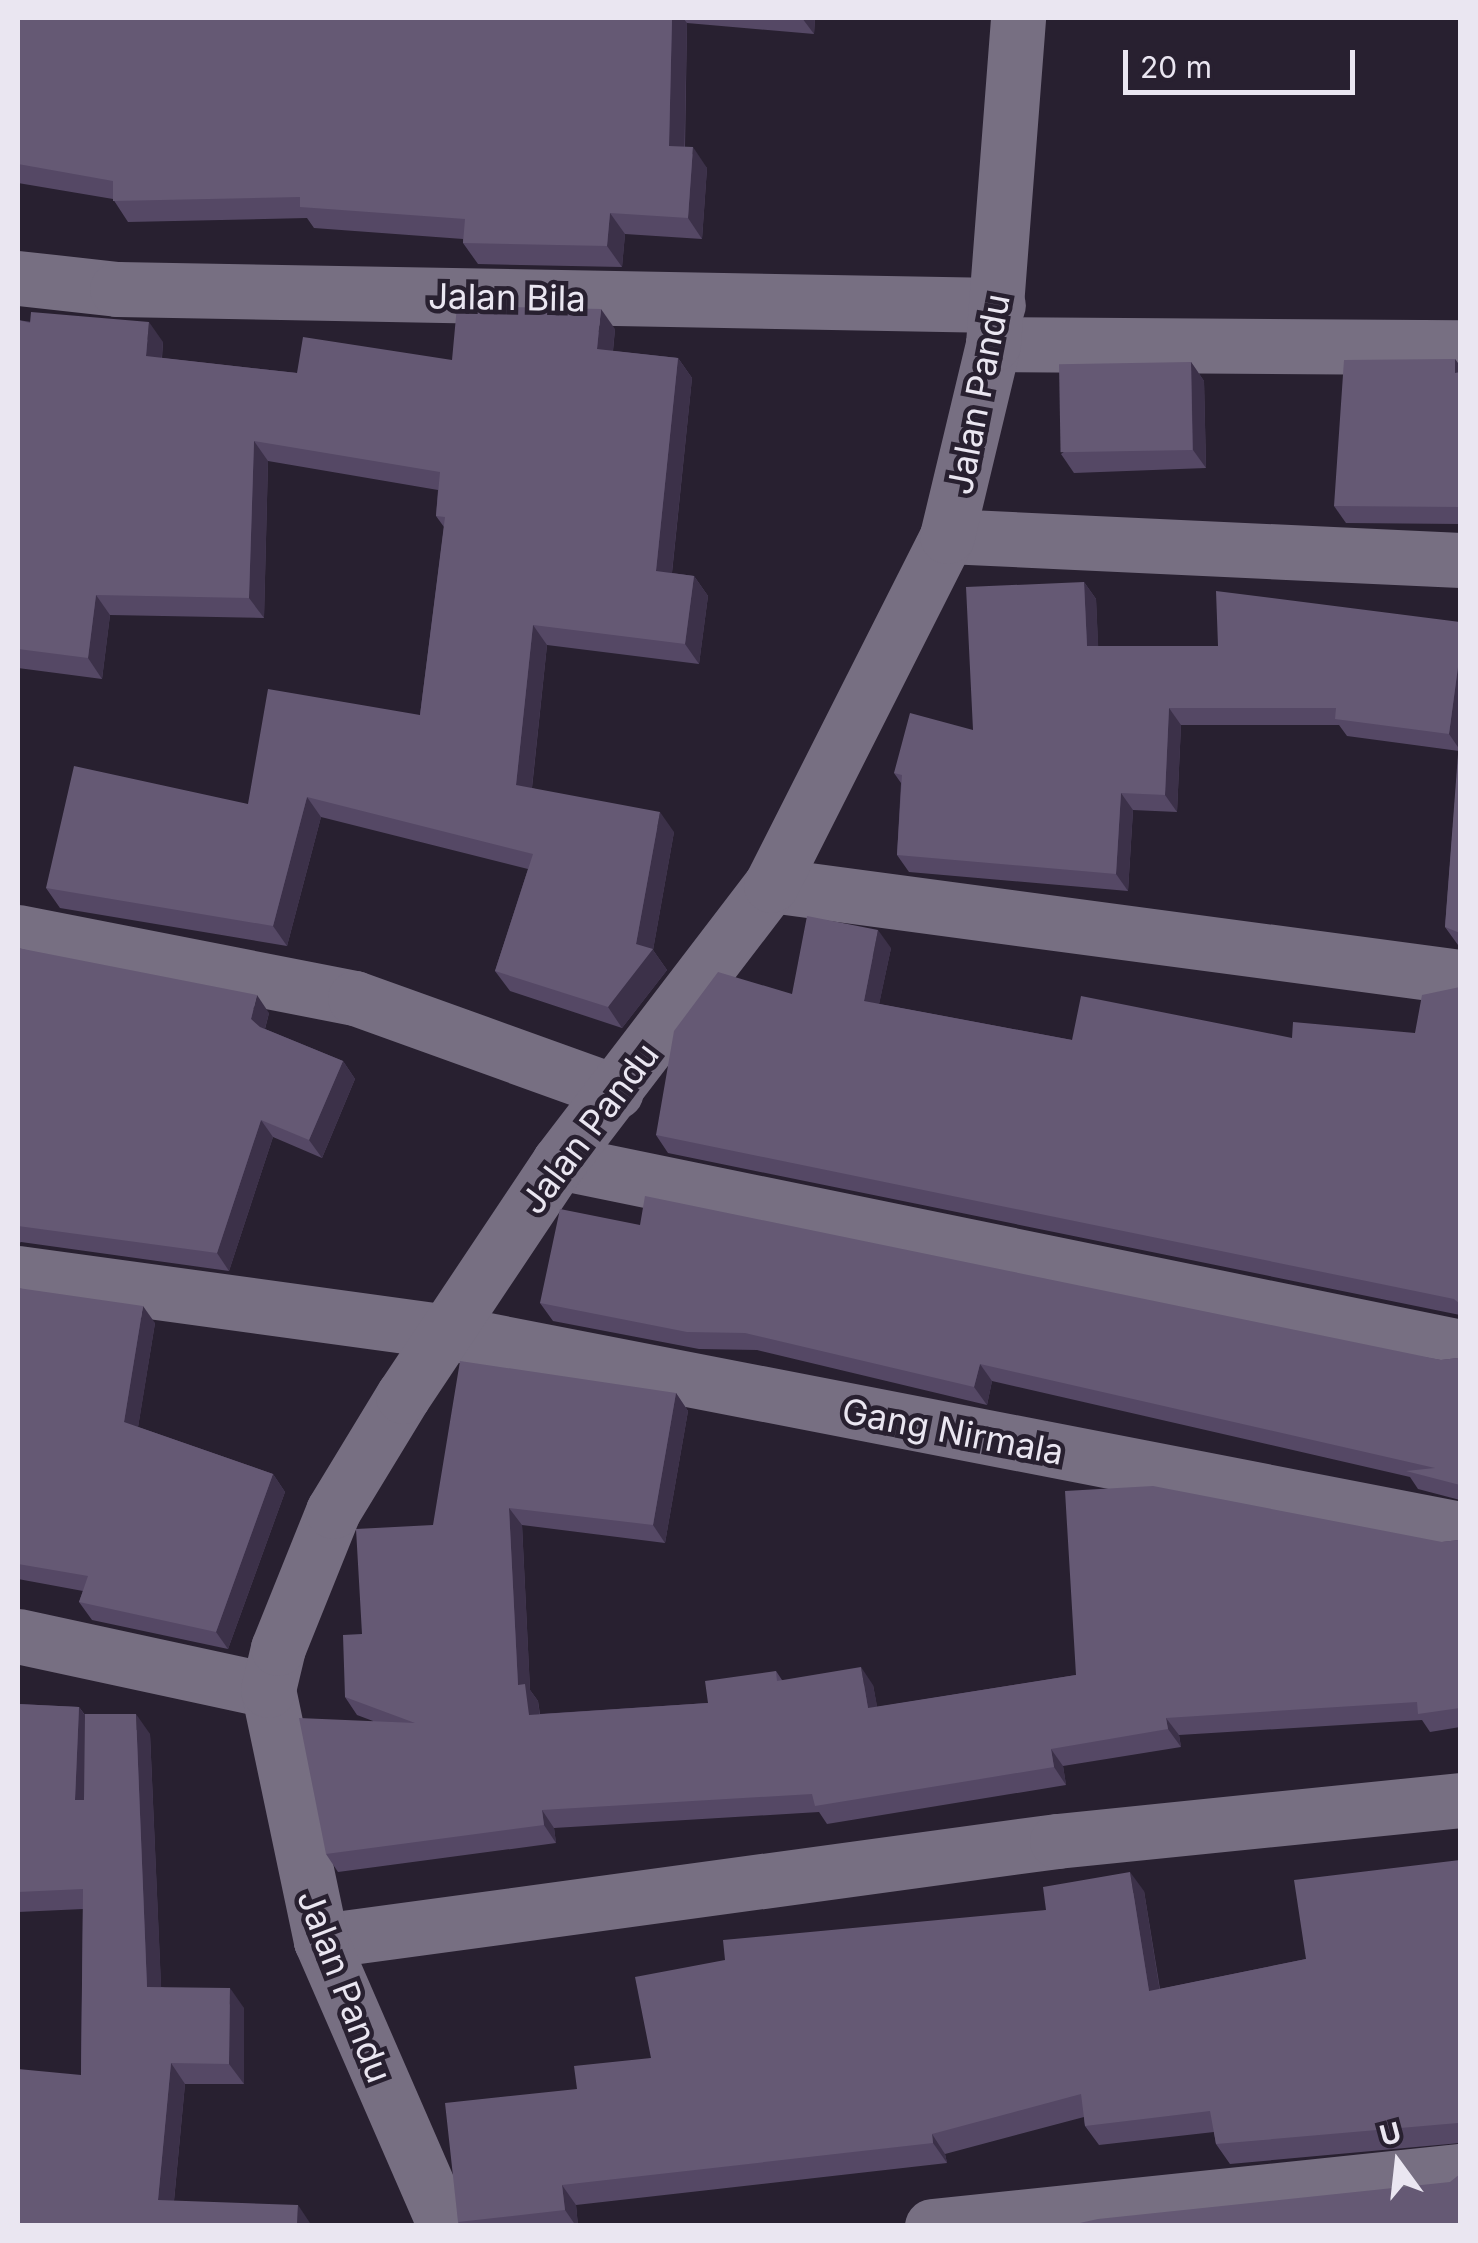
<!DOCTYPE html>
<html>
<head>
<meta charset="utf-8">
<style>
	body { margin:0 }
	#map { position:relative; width:1478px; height:2243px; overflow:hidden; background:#282030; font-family:Inter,sans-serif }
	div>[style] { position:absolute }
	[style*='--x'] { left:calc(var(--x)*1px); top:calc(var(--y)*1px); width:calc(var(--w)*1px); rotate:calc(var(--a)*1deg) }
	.minor>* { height:55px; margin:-27.5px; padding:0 27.5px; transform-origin:27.5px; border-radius:27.5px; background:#776f82 }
	.tertiary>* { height:55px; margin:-27.5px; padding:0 27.5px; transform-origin:27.5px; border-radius:27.5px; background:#776f82 }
	.secondary>* { height:55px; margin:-27.5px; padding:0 27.5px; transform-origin:27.5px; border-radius:27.5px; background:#776f82 }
	.wall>* { inset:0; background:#554865 }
	.shaded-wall>* { inset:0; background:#3c3149 }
	.building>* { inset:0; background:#655974; transform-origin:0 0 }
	span { translate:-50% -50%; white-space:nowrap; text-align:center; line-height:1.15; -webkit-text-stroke:9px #282030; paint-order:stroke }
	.street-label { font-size:35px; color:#eae6f1 }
	.frame { position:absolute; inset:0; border:20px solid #eae6f1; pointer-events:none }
	.north { position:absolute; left:1348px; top:2113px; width:100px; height:100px; -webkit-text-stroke:8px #282030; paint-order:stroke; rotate:345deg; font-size:28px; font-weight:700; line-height:40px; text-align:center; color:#eae6f1 }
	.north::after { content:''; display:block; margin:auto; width:35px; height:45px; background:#eae6f1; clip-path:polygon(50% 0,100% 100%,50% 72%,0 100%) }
	.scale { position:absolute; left:1123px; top:50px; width:232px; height:45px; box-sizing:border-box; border:5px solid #eae6f1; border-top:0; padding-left:12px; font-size:30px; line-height:35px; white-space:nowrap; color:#eae6f1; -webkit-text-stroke:8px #282030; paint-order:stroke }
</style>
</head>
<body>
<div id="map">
	<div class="minor">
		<i style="--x:993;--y:344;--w:467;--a:0.4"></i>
		<i style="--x:947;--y:536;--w:514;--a:2.68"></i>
		<i style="--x:771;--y:885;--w:695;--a:7.61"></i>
		<i style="--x:18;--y:932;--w:343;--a:11.1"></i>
		<i style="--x:355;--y:998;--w:277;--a:19.8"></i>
		<i style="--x:559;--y:1162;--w:920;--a:11.6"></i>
		<i style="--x:18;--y:1273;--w:432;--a:7.8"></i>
		<i style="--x:446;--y:1332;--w:1033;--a:10.99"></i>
		<i style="--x:18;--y:1636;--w:256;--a:12.2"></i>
		<i style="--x:321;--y:1941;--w:743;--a:-7.74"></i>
		<i style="--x:1057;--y:1841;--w:405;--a:-5.8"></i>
		<i style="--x:932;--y:2226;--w:531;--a:-5.95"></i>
	</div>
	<div class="tertiary">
		<i style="--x:18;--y:278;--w:100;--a:6.3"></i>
		<i style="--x:117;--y:289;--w:881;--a:1.04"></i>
	</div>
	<div class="secondary">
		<i style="--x:445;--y:2226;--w:311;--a:-113.5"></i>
		<i style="--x:321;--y:1941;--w:257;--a:-101.9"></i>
		<i style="--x:268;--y:1690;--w:43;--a:-76.6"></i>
		<i style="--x:278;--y:1648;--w:148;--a:-68.1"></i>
		<i style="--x:333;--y:1511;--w:135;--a:-58.7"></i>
		<i style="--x:403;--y:1396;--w:281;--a:-56.3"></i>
		<i style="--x:559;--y:1162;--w:349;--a:-52.6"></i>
		<i style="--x:771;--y:885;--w:391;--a:-63.2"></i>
		<i style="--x:947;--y:536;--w:197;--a:-76.5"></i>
		<i style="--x:993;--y:344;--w:327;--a:-85.6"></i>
	</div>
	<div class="wall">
		<i style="clip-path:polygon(18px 18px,815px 18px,814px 34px,687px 23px,685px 147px,707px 168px,702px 239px,625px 234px,622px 267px,478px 264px,463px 243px,463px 239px,314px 228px,307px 218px,128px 222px,113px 199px,18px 183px)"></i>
		<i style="clip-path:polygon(18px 320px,163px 342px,162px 358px,297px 373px,452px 360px,615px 329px,613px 351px,678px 358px,692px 378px,672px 573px,694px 576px,708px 596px,699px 664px,547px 645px,532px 788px,674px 832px,653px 950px,667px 970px,622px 1028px,510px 991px,495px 971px,528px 869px,321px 817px,287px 946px,60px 908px,46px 888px,248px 804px,420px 715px,444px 527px,436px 516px,438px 490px,268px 461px,264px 618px,110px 615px,102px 679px,18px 668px)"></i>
		<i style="clip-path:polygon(1455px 359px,1460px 366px,1460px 524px,1346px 523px,1334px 506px)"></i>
		<i style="clip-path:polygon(1191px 362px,1204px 381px,1206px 468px,1074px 473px,1061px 454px)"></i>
		<i style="clip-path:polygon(1084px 582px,1096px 599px,1098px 646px,1218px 646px,1460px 622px,1460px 946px,1458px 945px,1445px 927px,1459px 751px,1347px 736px,1339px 725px,1181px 725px,1177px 812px,1133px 810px,1128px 891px,909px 872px,897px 855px,901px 783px,894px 773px,973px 730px)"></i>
		<i style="clip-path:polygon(18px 948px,269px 1013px,265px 1029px,343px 1061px,355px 1079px,322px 1158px,273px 1137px,229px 1271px,21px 1242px,18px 1244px)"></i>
		<i style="clip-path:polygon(891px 948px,879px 1004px,1072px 1040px,1292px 1038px,1415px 1033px,1460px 988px,1460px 1315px,668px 1153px,656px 1135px,792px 994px)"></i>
		<i style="clip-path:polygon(640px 1225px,1441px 1360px,1458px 1358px,1460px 1356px,1460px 1500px,1418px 1489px,1410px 1477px,992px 1381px,987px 1405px,757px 1350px,699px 1349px,553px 1321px,540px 1303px)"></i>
		<i style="clip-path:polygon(18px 1288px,155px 1323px,138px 1427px,273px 1474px,285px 1492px,228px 1649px,92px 1620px,79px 1602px,83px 1591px,18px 1579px)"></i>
		<i style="clip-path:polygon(676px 1393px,688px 1411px,665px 1543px,522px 1525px,530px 1690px,538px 1701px,540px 1714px,708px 1703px,776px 1671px,782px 1680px,873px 1685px,877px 1707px,1076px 1675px,1442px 1542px,1459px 1540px,1460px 1538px,1460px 1727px,1430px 1732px,1422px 1720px,1179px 1735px,1181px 1747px,1063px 1766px,1066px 1785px,827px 1824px,819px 1812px,554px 1828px,556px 1843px,338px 1872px,326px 1854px,373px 1721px,357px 1715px,345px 1697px,362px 1634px,433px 1525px)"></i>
		<i style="clip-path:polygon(18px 1704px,79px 1707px,85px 1715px,150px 1734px,161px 1987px,244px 2008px,244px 2084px,185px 2084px,174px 2201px,18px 2226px,81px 2075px,83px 1909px,18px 1912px)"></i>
		<i style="clip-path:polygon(1460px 1860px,1460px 2143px,1230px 2164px,1216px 2144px,1214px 2132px,1099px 2145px,1085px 2126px,1084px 2117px,945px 2154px,947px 2163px,576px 2205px,578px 2226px,460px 2226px,458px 2222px,577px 2089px,651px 2058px,1046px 1910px,1144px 1891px,1160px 1989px,1306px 1959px)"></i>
	</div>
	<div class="shaded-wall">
		<i style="clip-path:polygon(672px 18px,683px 18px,687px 23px,684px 167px,669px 146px)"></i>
		<i style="clip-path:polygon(802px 18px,815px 18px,814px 34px)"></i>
		<i style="clip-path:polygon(693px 147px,707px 168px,702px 239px,688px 218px)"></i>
		<i style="clip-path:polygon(610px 213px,625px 234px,622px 267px,607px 246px)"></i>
		<i style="clip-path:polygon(601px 309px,615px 329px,611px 369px,597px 349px)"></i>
		<i style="clip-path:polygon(149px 322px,163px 342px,160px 376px,146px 356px)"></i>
		<i style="clip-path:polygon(678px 358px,692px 378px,670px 591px,656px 571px)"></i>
		<i style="clip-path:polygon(1455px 359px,1460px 366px,1460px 380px,1455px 373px)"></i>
		<i style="clip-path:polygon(1191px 362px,1204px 381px,1206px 468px,1193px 450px)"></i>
		<i style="clip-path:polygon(254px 441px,268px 461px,264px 618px,249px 598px)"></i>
		<i style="clip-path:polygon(694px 576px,708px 596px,699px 664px,685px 644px)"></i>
		<i style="clip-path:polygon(1084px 582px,1096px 599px,1099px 663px,1087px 646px)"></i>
		<i style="clip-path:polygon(96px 595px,110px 615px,102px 679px,88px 658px)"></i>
		<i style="clip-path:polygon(533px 625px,547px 645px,530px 805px,516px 785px)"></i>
		<i style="clip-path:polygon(1460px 652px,1460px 750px,1449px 734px)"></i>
		<i style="clip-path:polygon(1169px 708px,1181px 725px,1177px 812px,1165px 795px)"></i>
		<i style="clip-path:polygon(1121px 793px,1133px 810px,1128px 891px,1116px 874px)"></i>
		<i style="clip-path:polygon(307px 797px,321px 817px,287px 946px,273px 926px)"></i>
		<i style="clip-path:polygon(660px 812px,674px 832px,653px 950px,667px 970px,622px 1028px,608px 1007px,636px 944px)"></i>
		<i style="clip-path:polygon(878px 930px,891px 948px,876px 1019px,864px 1001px)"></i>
		<i style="clip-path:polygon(257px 995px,269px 1013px,263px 1036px,251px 1019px)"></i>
		<i style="clip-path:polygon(343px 1061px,355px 1079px,322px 1158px,309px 1140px)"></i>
		<i style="clip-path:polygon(261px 1120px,273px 1137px,229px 1271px,217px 1253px)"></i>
		<i style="clip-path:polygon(143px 1306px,155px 1323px,136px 1440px,124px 1422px)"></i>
		<i style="clip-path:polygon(980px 1364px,992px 1381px,987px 1405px,974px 1387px)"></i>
		<i style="clip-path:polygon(676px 1393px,688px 1411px,665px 1543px,653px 1525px)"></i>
		<i style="clip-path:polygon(273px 1474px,285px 1492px,228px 1649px,216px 1632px)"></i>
		<i style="clip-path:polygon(509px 1508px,522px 1525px,530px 1690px,538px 1701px,542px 1733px,529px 1715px,518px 1685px)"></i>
		<i style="clip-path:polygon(861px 1667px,873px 1685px,881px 1726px,868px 1708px)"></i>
		<i style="clip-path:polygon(79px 1707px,93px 1727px,89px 1821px,75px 1800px)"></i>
		<i style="clip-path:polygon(136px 1714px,150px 1734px,162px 2007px,147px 1987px)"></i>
		<i style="clip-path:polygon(1166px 1718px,1179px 1735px,1181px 1747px,1168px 1729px)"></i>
		<i style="clip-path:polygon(1051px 1749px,1063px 1766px,1066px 1785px,1054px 1767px)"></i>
		<i style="clip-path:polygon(542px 1810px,554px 1828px,556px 1843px,544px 1825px)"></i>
		<i style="clip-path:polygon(1130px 1872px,1144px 1891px,1163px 2011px,1149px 1991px)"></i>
		<i style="clip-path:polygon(230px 1988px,244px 2008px,244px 2084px,229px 2064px)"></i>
		<i style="clip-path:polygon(171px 2063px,185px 2084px,172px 2221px,158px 2200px)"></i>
		<i style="clip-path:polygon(932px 2134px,945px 2154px,947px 2163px,933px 2143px)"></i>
		<i style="clip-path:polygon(562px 2185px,576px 2205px,578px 2226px,576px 2226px,565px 2210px)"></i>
		<i style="clip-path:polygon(298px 2205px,312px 2226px,297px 2226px)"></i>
	</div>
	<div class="building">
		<i style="clip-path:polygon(18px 18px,672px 18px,669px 146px,693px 147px,688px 218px,610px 213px,607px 246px,463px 243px,465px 219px,300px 207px,300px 197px,113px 201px,113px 181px,18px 164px)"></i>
		<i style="clip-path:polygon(457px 306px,601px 309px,597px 349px,678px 358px,656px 571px,694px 576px,685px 644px,533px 625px,516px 785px,660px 812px,636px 944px,653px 949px,608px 1007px,495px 971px,533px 854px,307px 797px,273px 926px,46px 888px,74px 766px,248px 804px,268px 689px,420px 715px,445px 517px,436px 516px,440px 472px,254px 441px,249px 598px,96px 595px,88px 658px,18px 649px,18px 320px,30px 323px,31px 312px,149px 322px,146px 356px,297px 373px,303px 337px,452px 360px)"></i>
		<i style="clip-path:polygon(1455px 359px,1455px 373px,1460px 372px,1460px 507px,1334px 506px,1344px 360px)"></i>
		<i style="left:1191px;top:362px;width:88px;height:132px;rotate:89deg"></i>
		<i style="clip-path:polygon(1084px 582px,1087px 646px,1218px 646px,1216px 591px,1460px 622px,1460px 652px,1449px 734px,1335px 719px,1336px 708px,1169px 708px,1165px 795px,1121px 793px,1116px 874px,897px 855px,902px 775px,894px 773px,910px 713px,973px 730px,966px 587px)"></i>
		<i style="clip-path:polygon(1460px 728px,1460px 933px,1445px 927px)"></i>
		<i style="clip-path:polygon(807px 916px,878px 930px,864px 1001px,1072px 1040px,1081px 996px,1292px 1038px,1293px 1022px,1415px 1033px,1422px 995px,1460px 987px,1460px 1304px,1454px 1299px,656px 1135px,674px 1031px,718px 972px,792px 994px)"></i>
		<i style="clip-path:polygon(18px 948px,257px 995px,251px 1019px,260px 1027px,343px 1061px,309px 1140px,261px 1120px,217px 1253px,18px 1226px)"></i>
		<i style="clip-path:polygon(645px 1196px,1441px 1360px,1458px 1358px,1460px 1356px,1460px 1485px,1406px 1471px,1435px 1468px,980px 1364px,974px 1387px,745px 1333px,687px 1332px,540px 1303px,560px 1209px,640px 1225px)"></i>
		<i style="clip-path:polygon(18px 1288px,143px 1306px,124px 1422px,273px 1474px,216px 1632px,79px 1602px,88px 1576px,18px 1564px)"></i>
		<i style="clip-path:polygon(460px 1361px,676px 1393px,653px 1525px,509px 1508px,518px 1685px,525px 1684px,529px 1715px,708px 1703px,705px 1681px,776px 1671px,777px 1681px,861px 1667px,868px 1708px,1076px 1675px,1065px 1491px,1153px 1486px,1442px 1542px,1459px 1540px,1460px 1538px,1460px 1708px,1418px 1714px,1417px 1702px,1166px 1718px,1168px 1729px,1051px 1749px,1054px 1767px,815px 1806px,812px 1794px,542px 1810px,544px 1825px,326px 1854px,299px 1718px,415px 1723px,345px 1697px,343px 1635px,362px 1634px,356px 1529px,433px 1525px)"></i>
		<i style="clip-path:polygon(18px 1704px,79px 1707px,75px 1800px,84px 1800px,85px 1714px,136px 1714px,147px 1987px,230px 1988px,229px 2064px,171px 2063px,158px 2200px,298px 2205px,297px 2226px,18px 2226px,18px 2069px,81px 2075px,83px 1889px,18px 1892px)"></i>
		<i style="clip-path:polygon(1460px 1860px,1460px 2125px,1458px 2123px,1216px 2144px,1210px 2111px,1085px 2126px,1081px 2094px,932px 2134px,933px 2143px,562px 2185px,565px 2210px,458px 2222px,445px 2103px,577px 2089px,574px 2066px,651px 2058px,635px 1977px,725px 1960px,723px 1940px,1046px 1910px,1043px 1887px,1130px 1872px,1149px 1991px,1306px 1959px,1294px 1880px)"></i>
		<i style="clip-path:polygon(1460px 2174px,1460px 2226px,1066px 2226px,1098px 2219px,1450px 2182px)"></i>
	</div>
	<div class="street-label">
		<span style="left:507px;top:297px;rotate:1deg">Jalan Bila</span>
		<span style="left:978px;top:394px;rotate:-79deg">Jalan Pandu</span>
		<span style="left:589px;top:1128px;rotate:-53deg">Jalan Pandu</span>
		<span style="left:953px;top:1431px;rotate:11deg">Gang Nirmala</span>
		<span style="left:345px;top:1986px;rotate:69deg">Jalan Pandu</span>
	</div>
	<div class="frame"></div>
	<div class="north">U</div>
	<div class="scale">20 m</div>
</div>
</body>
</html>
